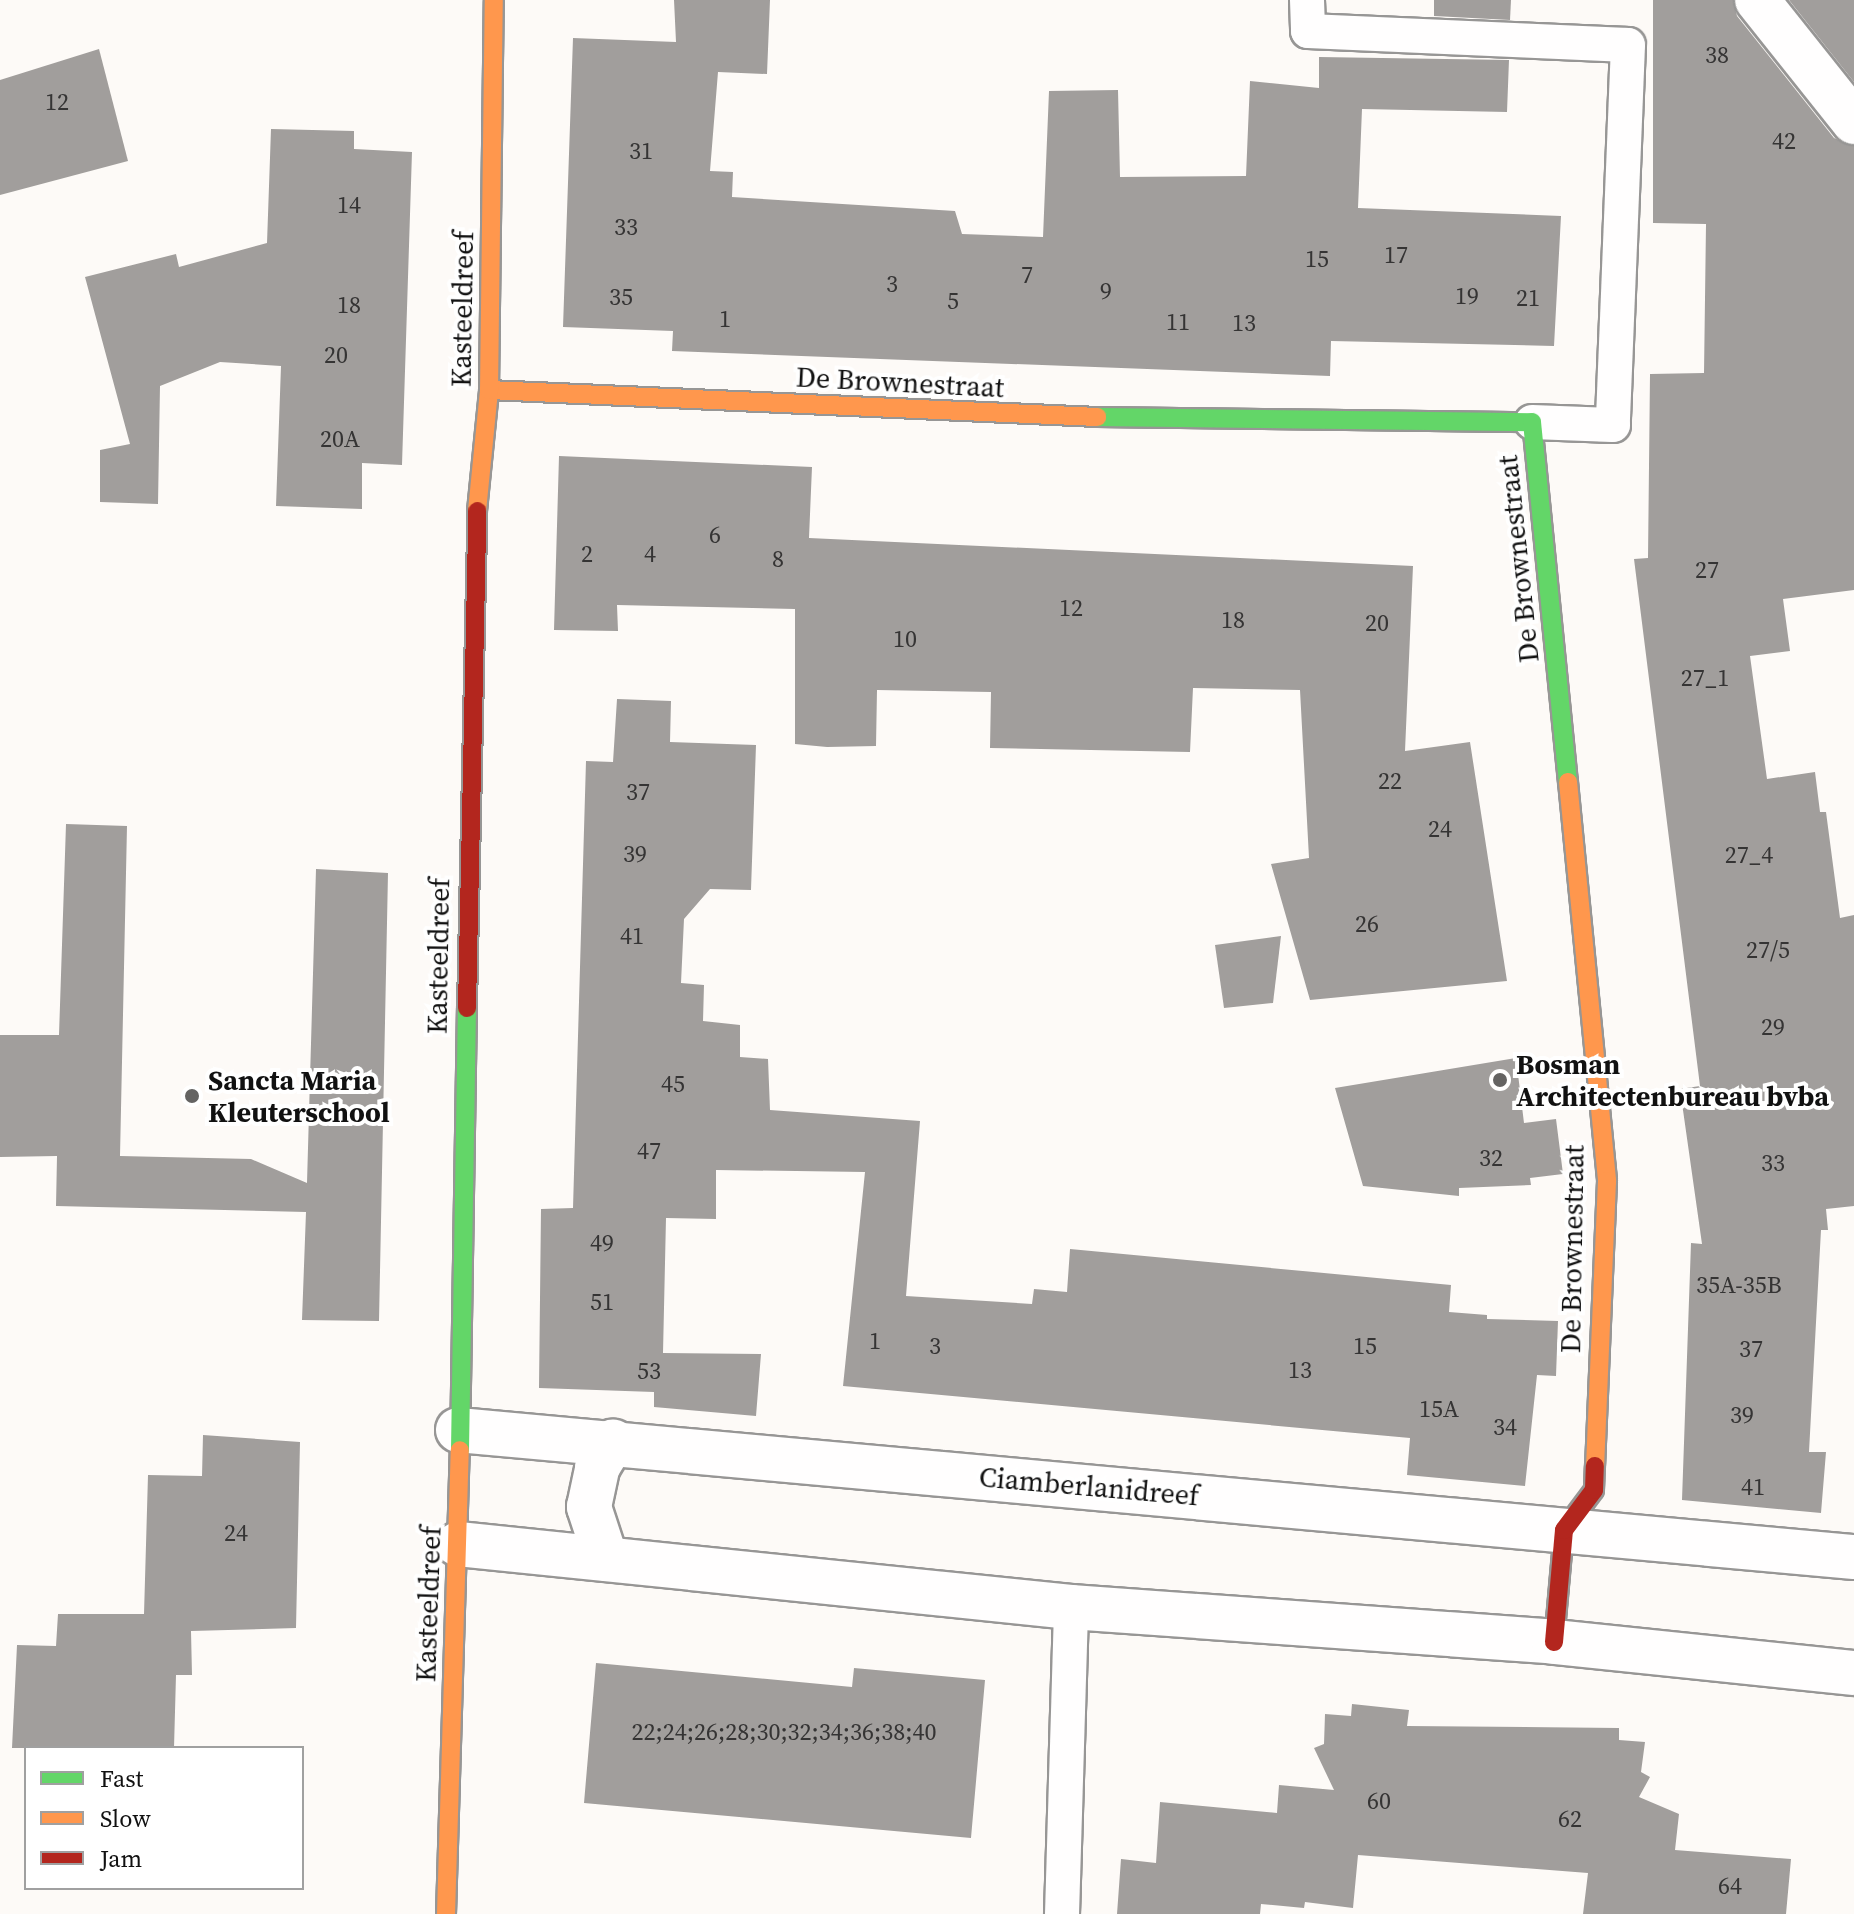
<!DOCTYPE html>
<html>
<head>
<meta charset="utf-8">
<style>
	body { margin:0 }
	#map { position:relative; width:1854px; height:1914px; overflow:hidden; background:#fdfaf7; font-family:"Source Serif 4",serif }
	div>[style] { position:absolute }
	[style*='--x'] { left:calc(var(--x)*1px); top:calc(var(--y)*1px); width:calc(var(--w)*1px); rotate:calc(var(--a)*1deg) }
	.building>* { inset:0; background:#a19e9c }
	.roads { filter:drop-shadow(2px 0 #979695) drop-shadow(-2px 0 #979695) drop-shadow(0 2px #979695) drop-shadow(0 -2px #979695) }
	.lane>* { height:34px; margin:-17px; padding:0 17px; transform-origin:17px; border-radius:17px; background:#fffefe }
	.street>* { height:44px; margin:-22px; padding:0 22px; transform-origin:22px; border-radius:22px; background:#fffefe }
	.fast>* { height:18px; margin:-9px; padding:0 9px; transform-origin:9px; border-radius:9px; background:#63d668 }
	.slow>* { height:18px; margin:-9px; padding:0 9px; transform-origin:9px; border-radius:9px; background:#ff974d }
	.jam>* { height:18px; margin:-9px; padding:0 9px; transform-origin:9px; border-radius:9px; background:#b3261e }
	.dots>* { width:22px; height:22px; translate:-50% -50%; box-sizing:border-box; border:4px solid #fff; border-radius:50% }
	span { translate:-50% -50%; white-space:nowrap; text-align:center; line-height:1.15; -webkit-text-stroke:8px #fff; paint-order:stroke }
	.number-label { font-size:24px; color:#353434 }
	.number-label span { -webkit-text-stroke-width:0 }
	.street-label { font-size:28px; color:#111 }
	.poi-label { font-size:28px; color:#111; font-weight:700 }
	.left { translate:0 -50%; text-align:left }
	.legend { position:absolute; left:24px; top:1746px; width:280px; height:144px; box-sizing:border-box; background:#fff; border:2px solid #a0a0a0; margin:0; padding:10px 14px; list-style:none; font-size:24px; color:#111 }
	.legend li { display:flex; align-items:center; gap:16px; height:40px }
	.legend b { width:40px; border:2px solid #a0a0a0 }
</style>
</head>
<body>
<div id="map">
	<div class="building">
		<i style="clip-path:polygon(674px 0,770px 0,767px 74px,718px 72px,710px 171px,733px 172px,732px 197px,955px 211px,962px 234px,1043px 237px,1049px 91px,1118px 90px,1120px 177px,1246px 176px,1250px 81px,1319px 88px,1319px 57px,1509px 60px,1507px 112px,1362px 109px,1358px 208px,1561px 216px,1554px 346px,1331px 341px,1330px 376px,672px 351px,673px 331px,563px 327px,573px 38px,676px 42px)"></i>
		<i style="clip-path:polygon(1434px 0,1511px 0,1510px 20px,1434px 16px)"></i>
		<i style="clip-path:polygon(1653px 0,1733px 0,1737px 16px,1834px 138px,1854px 146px,1854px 590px,1783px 599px,1790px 651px,1750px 656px,1767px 779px,1815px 772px,1820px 812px,1826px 812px,1840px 918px,1854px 915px,1854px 1206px,1826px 1209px,1828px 1230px,1821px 1230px,1809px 1452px,1826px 1452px,1821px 1513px,1682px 1500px,1691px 1243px,1702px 1244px,1680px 1089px,1700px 1086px,1634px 559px,1648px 558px,1650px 374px,1704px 373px,1706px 224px,1653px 223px)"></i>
		<i style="clip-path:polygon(1789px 0,1854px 0,1854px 82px)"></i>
		<i style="clip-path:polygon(99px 49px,128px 161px,0 195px,0 80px)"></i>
		<i style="clip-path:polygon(271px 129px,354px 131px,354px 149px,412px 152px,402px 465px,362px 463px,362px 509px,276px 506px,281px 366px,220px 362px,160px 386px,158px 504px,100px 502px,100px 450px,130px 444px,85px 277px,176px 254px,179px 267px,267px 243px)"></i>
		<i style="clip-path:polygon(559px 456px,812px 467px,809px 538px,1413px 566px,1405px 751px,1470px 742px,1507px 981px,1310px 1000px,1271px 864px,1309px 858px,1300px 690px,1193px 688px,1190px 752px,990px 748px,991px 692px,877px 690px,876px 746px,827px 747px,795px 744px,795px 609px,617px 605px,618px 631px,554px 630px)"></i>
		<i style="clip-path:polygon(617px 699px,671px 701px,670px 742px,756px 745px,751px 890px,710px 889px,684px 919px,681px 983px,704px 985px,703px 1021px,740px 1025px,740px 1057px,768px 1059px,770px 1110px,920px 1121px,906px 1296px,1032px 1304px,1034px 1289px,1067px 1292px,1070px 1249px,1451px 1285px,1449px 1312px,1487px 1315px,1487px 1319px,1558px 1321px,1556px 1376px,1537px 1375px,1525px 1486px,1407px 1475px,1410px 1438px,843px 1386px,865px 1172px,716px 1170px,716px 1219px,666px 1218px,663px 1353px,761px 1354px,756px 1416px,654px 1407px,654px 1392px,539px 1388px,541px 1209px,573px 1208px,586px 761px,613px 762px)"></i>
		<i style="clip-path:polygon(66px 824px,127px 826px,120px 1156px,251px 1159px,307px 1183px,316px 869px,388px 873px,379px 1321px,302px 1320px,306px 1212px,56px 1206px,57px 1156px,0 1157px,0 1035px,59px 1035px)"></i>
		<i style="clip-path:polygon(1281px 936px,1273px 1003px,1224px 1008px,1215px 945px)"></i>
		<i style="clip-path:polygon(1516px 1058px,1524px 1123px,1556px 1119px,1563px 1174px,1530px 1178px,1531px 1185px,1459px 1188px,1459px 1196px,1363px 1186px,1335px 1088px)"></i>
		<i style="clip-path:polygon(203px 1435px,300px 1442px,296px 1628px,191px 1631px,192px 1675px,176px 1675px,174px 1748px,12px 1748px,17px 1645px,56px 1646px,58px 1614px,144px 1614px,148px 1475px,202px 1476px)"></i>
		<i style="clip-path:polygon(596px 1663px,852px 1687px,854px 1668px,985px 1680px,971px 1838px,584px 1803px)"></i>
		<i style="clip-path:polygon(1352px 1704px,1409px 1710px,1407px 1726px,1619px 1728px,1619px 1740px,1645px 1742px,1641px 1772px,1650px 1777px,1639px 1797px,1679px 1814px,1675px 1850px,1791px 1859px,1786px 1914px,1583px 1914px,1588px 1873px,1358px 1855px,1353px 1908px,1305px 1902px,1304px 1908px,1261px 1904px,1260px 1914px,1117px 1914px,1121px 1859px,1156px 1863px,1160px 1802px,1277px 1813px,1279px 1785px,1334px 1790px,1314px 1748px,1324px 1744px,1325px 1714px,1351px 1716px)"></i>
	</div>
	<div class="roads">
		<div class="lane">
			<i style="--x:1307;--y:0;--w:31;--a:88"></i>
			<i style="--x:1308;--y:31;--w:320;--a:2.5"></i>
			<i style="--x:1628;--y:45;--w:380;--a:92.3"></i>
			<i style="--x:1613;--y:425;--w:81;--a:-177.9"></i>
			<i style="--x:1062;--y:1914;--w:307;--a:-88.3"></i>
		</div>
		<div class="street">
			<i style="--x:1757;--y:0;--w:156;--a:51.5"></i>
			<i style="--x:458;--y:1430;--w:1402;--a:5.2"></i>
			<i style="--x:458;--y:1544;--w:616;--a:5.87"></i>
			<i style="--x:1071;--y:1607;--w:484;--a:4.1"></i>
			<i style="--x:1554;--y:1642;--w:302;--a:5.9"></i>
			<i style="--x:606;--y:1559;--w:55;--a:-108.1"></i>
			<i style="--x:589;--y:1507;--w:40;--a:-78"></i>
			<i style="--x:597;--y:1468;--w:31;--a:-59"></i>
		</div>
		<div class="fast">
			<i style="--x:1097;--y:417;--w:435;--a:0.7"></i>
			<i style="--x:1532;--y:422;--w:362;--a:84.3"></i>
			<i style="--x:460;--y:1450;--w:442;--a:-89.1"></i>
		</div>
		<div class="slow">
			<i style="--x:489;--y:390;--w:609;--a:2.54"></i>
			<i style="--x:477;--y:511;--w:122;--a:-84.3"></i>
			<i style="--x:489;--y:390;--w:390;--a:-89.3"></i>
			<i style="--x:1568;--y:782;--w:401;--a:84.4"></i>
			<i style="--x:1607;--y:1181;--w:285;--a:92.4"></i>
			<i style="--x:446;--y:1914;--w:464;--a:-88.3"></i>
		</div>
		<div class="jam">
			<i style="--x:467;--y:1008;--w:497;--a:-88.8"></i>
			<i style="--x:1554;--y:1642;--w:112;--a:-84.9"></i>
			<i style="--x:1564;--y:1530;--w:50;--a:-53.1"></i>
			<i style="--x:1594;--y:1490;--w:24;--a:-88"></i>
		</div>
	</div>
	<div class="dots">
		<i style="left:1500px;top:1080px;background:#646362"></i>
		<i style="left:192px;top:1096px;background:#646362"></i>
	</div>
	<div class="number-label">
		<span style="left:1717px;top:55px">38</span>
		<span style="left:57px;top:102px">12</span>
		<span style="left:1784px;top:141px">42</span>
		<span style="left:641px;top:151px">31</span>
		<span style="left:349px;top:205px">14</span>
		<span style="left:626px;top:227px">33</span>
		<span style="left:1396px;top:255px">17</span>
		<span style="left:1317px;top:259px">15</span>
		<span style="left:1027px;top:275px">7</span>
		<span style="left:892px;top:284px">3</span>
		<span style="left:1106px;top:291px">9</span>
		<span style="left:1467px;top:296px">19</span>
		<span style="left:621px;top:297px">35</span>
		<span style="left:1528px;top:298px">21</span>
		<span style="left:953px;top:301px">5</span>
		<span style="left:349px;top:305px">18</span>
		<span style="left:725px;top:319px">1</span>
		<span style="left:1178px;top:322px">11</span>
		<span style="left:1244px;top:323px">13</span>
		<span style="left:336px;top:355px">20</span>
		<span style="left:340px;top:439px">20A</span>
		<span style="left:715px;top:535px">6</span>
		<span style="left:587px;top:554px">2</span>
		<span style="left:650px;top:554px">4</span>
		<span style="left:778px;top:559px">8</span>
		<span style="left:1707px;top:570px">27</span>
		<span style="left:1071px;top:608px">12</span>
		<span style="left:1233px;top:620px">18</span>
		<span style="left:1377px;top:623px">20</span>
		<span style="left:905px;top:639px">10</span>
		<span style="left:1705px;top:678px">27_1</span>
		<span style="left:1390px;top:781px">22</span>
		<span style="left:638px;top:792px">37</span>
		<span style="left:1440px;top:829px">24</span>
		<span style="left:635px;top:854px">39</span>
		<span style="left:1749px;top:855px">27_4</span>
		<span style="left:1367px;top:924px">26</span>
		<span style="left:632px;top:936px">41</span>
		<span style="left:1768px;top:950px">27/5</span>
		<span style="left:1773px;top:1027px">29</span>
		<span style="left:673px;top:1084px">45</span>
		<span style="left:649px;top:1151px">47</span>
		<span style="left:1491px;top:1158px">32</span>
		<span style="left:1773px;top:1163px">33</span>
		<span style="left:602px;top:1243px">49</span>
		<span style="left:1739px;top:1285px">35A-35B</span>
		<span style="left:602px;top:1302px">51</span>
		<span style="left:875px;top:1341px">1</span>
		<span style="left:935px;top:1346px">3</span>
		<span style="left:1365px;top:1346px">15</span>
		<span style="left:1751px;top:1349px">37</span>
		<span style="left:1300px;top:1370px">13</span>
		<span style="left:649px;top:1371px">53</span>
		<span style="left:1439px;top:1409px">15A</span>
		<span style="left:1742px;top:1415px">39</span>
		<span style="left:1505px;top:1427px">34</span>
		<span style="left:1753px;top:1487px">41</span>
		<span style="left:236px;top:1533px">24</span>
		<span style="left:784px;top:1732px">22;24;26;28;30;32;34;36;38;40</span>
		<span style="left:1379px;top:1801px">60</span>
		<span style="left:1570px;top:1819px">62</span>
		<span style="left:1730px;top:1886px">64</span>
	</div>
	<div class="street-label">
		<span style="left:462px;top:309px;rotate:-89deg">Kasteeldreef</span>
		<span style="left:900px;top:382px;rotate:3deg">De Brownestraat</span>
		<span style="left:1518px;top:559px;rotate:-96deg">De Brownestraat</span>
		<span style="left:438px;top:956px;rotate:-89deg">Kasteeldreef</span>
		<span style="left:1572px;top:1249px;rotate:-89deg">De Brownestraat</span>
		<span style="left:1089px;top:1486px;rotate:5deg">Ciamberlanidreef</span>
		<span style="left:428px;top:1604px;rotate:-88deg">Kasteeldreef</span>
	</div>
	<div class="poi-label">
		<span class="left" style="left:1516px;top:1080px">Bosman<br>Architectenbureau bvba</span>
		<span class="left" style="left:208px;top:1096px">Sancta Maria<br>Kleuterschool</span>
	</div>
	<ul class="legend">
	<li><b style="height:10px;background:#63d668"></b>Fast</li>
	<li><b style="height:10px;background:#ff974d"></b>Slow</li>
	<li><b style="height:10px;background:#b3261e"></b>Jam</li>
	</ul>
</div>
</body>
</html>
